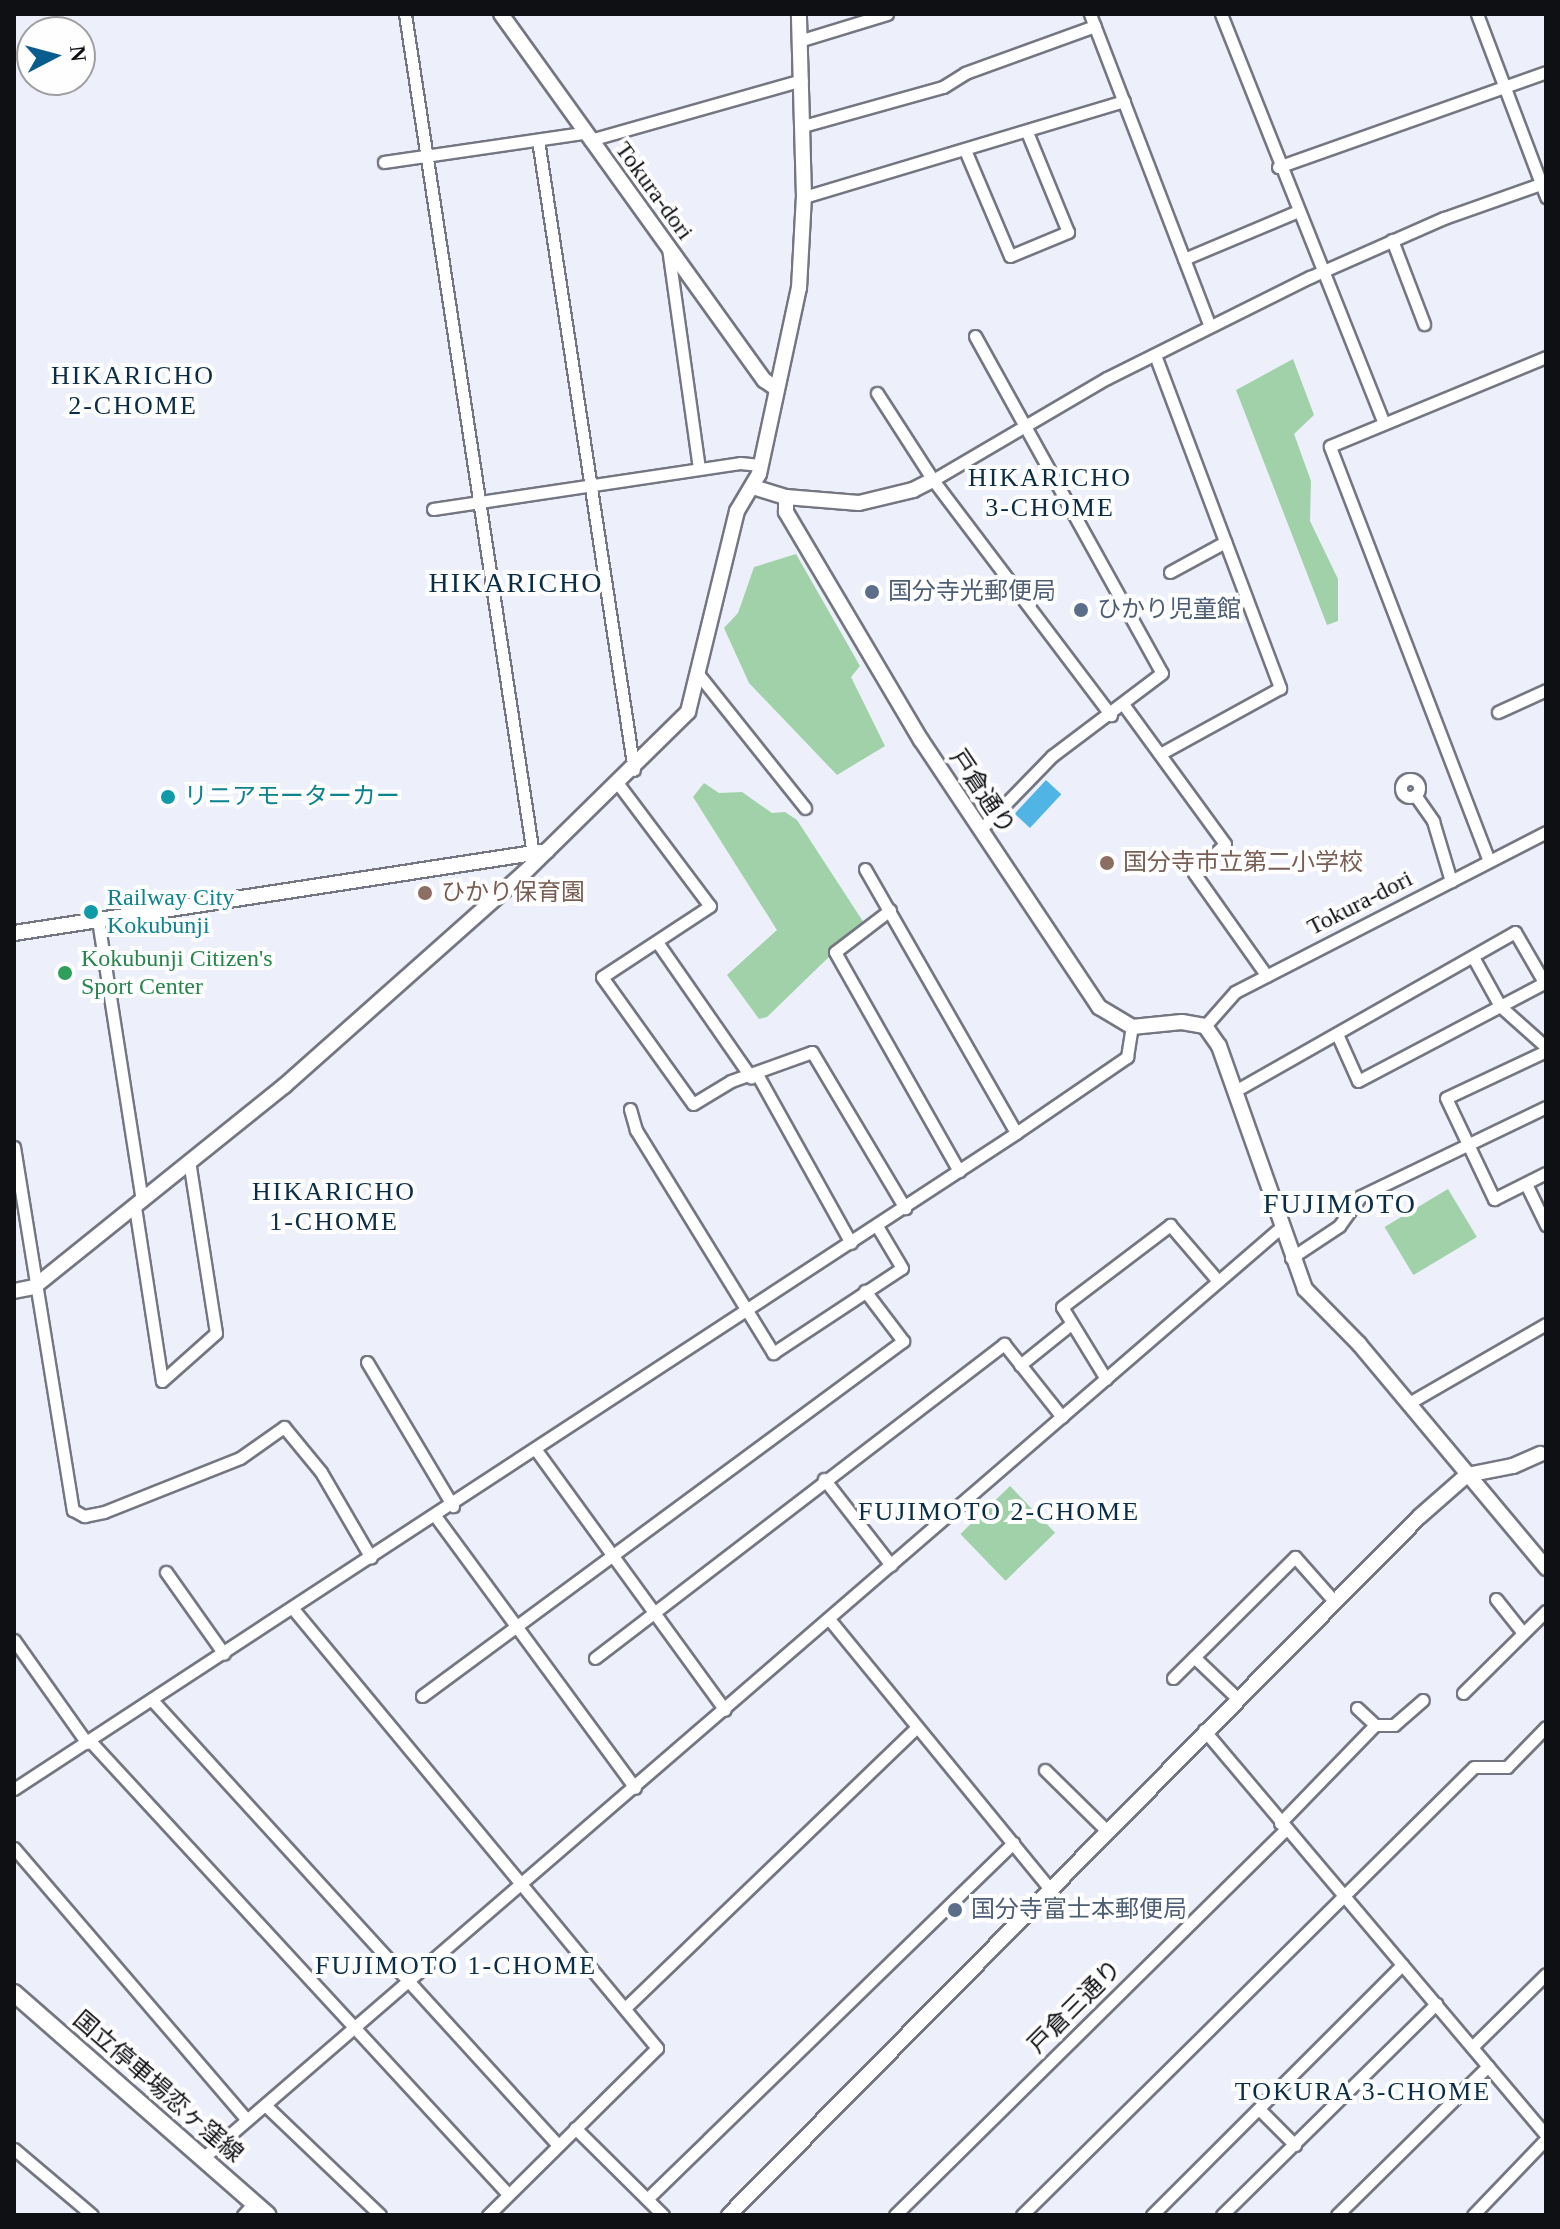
<!DOCTYPE html>
<html>
<head>
<meta charset="utf-8">
<style>
	body { margin:0 }
	#map { position:relative; width:1560px; height:2229px; overflow:hidden; background:#edf0fb; font-family:"Times New Roman","Noto Sans JP",serif }
	div>[style] { position:absolute }
	[style*='--x'] { left:calc(var(--x)*1px); top:calc(var(--y)*1px); width:calc(var(--w)*1px); rotate:calc(var(--a)*1deg) }
	.green>* { inset:0; background:#a0d1a9; transform-origin:0 0 }
	.water>* { inset:0; background:#50b4e4; transform-origin:0 0 }
	.roads { filter:drop-shadow(2px 0 #747781) drop-shadow(-2px 0 #747781) drop-shadow(0 2px #747781) drop-shadow(0 -2px #747781) }
	.minor>* { height:11px; margin:-5.5px; padding:0 5.5px; transform-origin:5.5px; border-radius:5.5px; background:#fff }
	.minor>.ring { margin:-5.5px; padding:0; box-sizing:content-box; background:none; border:11px solid #fff; border-radius:50% }
	.tertiary>* { height:14px; margin:-7px; padding:0 7px; transform-origin:7px; border-radius:7px; background:#fff }
	.secondary>* { height:16px; margin:-8px; padding:0 8px; transform-origin:8px; border-radius:8px; background:#fff }
	.dots>* { width:22px; height:22px; translate:-50% -50%; box-sizing:border-box; border:4px solid #fefefe; border-radius:50% }
	span { translate:-50% -50%; white-space:nowrap; text-align:center; line-height:1.15; -webkit-text-stroke:8px #fefefe; paint-order:stroke }
	.street-label { font-size:24px; color:#0f1014 }
	.service-label { font-size:24px; color:#4e5e75 }
	.left { translate:0 -50%; text-align:left }
	.culture-label { font-size:24px; color:#0d838f }
	.education-label { font-size:24px; color:#785e54 }
	.leisure-label { font-size:24px; color:#27864d }
	.neighbourhood-label { font-size:26px; color:#092d46; letter-spacing:2px }
	.quarter-label { font-size:28px; color:#092d46; letter-spacing:2px }
	.frame { position:absolute; inset:0; border:16px solid #0f1014; pointer-events:none }
	.north { position:absolute; left:16px; top:16px; width:80px; height:80px; box-sizing:border-box; background:#fefefe; border:2px solid #9e9fa0; border-radius:50%; rotate:84deg; font-size:22px; font-weight:700; line-height:32px; text-align:center; color:#0f1014 }
	.north::after { content:''; display:block; margin:auto; width:28px; height:36px; background:#095c8e; clip-path:polygon(50% 0,100% 100%,50% 72%,0 100%) }
</style>
</head>
<body>
<div id="map">
	<div class="green">
		<i style="clip-path:polygon(1293px 359px,1314px 415px,1294px 434px,1311px 481px,1310px 521px,1338px 579px,1338px 621px,1327px 625px,1236px 390px)"></i>
		<i style="clip-path:polygon(796px 554px,860px 666px,851px 677px,885px 746px,837px 775px,749px 683px,724px 628px,738px 613px,754px 567px)"></i>
		<i style="clip-path:polygon(704px 783px,719px 793px,742px 792px,772px 813px,785px 812px,797px 820px,864px 923px,767px 1017px,759px 1019px,727px 975px,777px 930px,693px 797px)"></i>
		<i style="left:1448px;top:1189px;width:56px;height:74px;rotate:59deg"></i>
		<i style="left:1010px;top:1486px;width:65px;height:69px;rotate:46deg"></i>
	</div>
	<div class="water">
		<i style="left:1046px;top:780px;width:21px;height:46px;rotate:43deg"></i>
	</div>
	<div class="roads">
		<div class="minor">
			<i style="--x:405;--y:14;--w:850;--a:81.34"></i>
			<i style="--x:1090;--y:14;--w:334;--a:69"></i>
			<i style="--x:1221;--y:14;--w:440;--a:68.3"></i>
			<i style="--x:1477;--y:14;--w:196;--a:69.3"></i>
			<i style="--x:802;--y:40;--w:89;--a:-17"></i>
			<i style="--x:803;--y:126;--w:145;--a:-15.6"></i>
			<i style="--x:943;--y:87;--w:26;--a:-32"></i>
			<i style="--x:965;--y:73;--w:138;--a:-19.9"></i>
			<i style="--x:538;--y:140;--w:637;--a:81.34"></i>
			<i style="--x:590;--y:140;--w:220;--a:-15.8"></i>
			<i style="--x:965;--y:150;--w:115;--a:67"></i>
			<i style="--x:1010;--y:256;--w:63;--a:-22.5"></i>
			<i style="--x:1068;--y:232;--w:108;--a:-112.3"></i>
			<i style="--x:384;--y:162;--w:202;--a:-8.3"></i>
			<i style="--x:1278;--y:167;--w:284;--a:-19.5"></i>
			<i style="--x:804;--y:197;--w:334;--a:-16.7"></i>
			<i style="--x:1392;--y:240;--w:90;--a:69.1"></i>
			<i style="--x:668;--y:248;--w:223;--a:82"></i>
			<i style="--x:1184;--y:259;--w:121;--a:-22.8"></i>
			<i style="--x:975;--y:336;--w:385;--a:61"></i>
			<i style="--x:1162;--y:673;--w:138;--a:143"></i>
			<i style="--x:1052;--y:756;--w:102;--a:134.2"></i>
			<i style="--x:1155;--y:355;--w:356;--a:69.4"></i>
			<i style="--x:1280;--y:688;--w:135;--a:151.2"></i>
			<i style="--x:877;--y:393;--w:103;--a:57.2"></i>
			<i style="--x:933;--y:480;--w:295;--a:52.9"></i>
			<i style="--x:933;--y:480;--w:202;--a:-30.4"></i>
			<i style="--x:1107;--y:378;--w:227;--a:-26.5"></i>
			<i style="--x:1310;--y:277;--w:146;--a:-23.8"></i>
			<i style="--x:1444;--y:218;--w:108;--a:-19.4"></i>
			<i style="--x:433;--y:509;--w:310;--a:-8.5"></i>
			<i style="--x:740;--y:463;--w:20;--a:6"></i>
			<i style="--x:1170;--y:572;--w:63;--a:-28.6"></i>
			<i style="--x:699;--y:675;--w:170;--a:51.4"></i>
			<i style="--x:1123;--y:704;--w:173;--a:53.9"></i>
			<i style="--x:1225;--y:844;--w:42;--a:136.9"></i>
			<i style="--x:1194;--y:873;--w:126;--a:54.7"></i>
			<i style="--x:1498;--y:712;--w:53;--a:-24.6"></i>
			<i class="ring" style="left:1401px;top:779px;width:7px;height:7px"></i>
			<i style="--x:619;--y:785;--w:151;--a:53.1"></i>
			<i style="--x:710;--y:906;--w:129;--a:146.7"></i>
			<i style="--x:602;--y:977;--w:156;--a:54.4"></i>
			<i style="--x:693;--y:1104;--w:44;--a:-31.2"></i>
			<i style="--x:731;--y:1081;--w:86;--a:-19.7"></i>
			<i style="--x:812;--y:1052;--w:182;--a:59.2"></i>
			<i style="--x:1415;--y:795;--w:32;--a:55"></i>
			<i style="--x:1433;--y:821;--w:63;--a:73.3"></i>
			<i style="--x:1489;--y:861;--w:444;--a:-111"></i>
			<i style="--x:1330;--y:446;--w:234;--a:-22.4"></i>
			<i style="--x:865;--y:869;--w:304;--a:60.2"></i>
			<i style="--x:890;--y:910;--w:69;--a:142.6"></i>
			<i style="--x:835;--y:952;--w:252;--a:60.5"></i>
			<i style="--x:98;--y:920;--w:284;--a:81.1"></i>
			<i style="--x:657;--y:942;--w:165;--a:55.2"></i>
			<i style="--x:1473;--y:957;--w:56;--a:61.1"></i>
			<i style="--x:1500;--y:1006;--w:62;--a:41.7"></i>
			<i style="--x:1205;--y:1026;--w:45;--a:-48.6"></i>
			<i style="--x:1235;--y:992;--w:350;--a:-27.2"></i>
			<i style="--x:1337;--y:1034;--w:51;--a:65.9"></i>
			<i style="--x:1358;--y:1081;--w:212;--a:-27.8"></i>
			<i style="--x:1546;--y:1051;--w:110;--a:154.8"></i>
			<i style="--x:1446;--y:1098;--w:112;--a:64.6"></i>
			<i style="--x:1494;--y:1199;--w:58;--a:-26.6"></i>
			<i style="--x:758;--y:1076;--w:191;--a:60.9"></i>
			<i style="--x:1235;--y:1091;--w:322;--a:-29.6"></i>
			<i style="--x:1515;--y:932;--w:58;--a:59.9"></i>
			<i style="--x:630;--y:1109;--w:22;--a:74"></i>
			<i style="--x:636;--y:1130;--w:262;--a:58.4"></i>
			<i style="--x:773;--y:1353;--w:154;--a:-33.4"></i>
			<i style="--x:902;--y:1268;--w:49;--a:-120.8"></i>
			<i style="--x:14;--y:1147;--w:368;--a:80.8"></i>
			<i style="--x:73;--y:1510;--w:13;--a:29"></i>
			<i style="--x:84;--y:1516;--w:20;--a:-11"></i>
			<i style="--x:104;--y:1512;--w:146;--a:-21.7"></i>
			<i style="--x:240;--y:1458;--w:54;--a:-35.2"></i>
			<i style="--x:284;--y:1427;--w:58;--a:50.6"></i>
			<i style="--x:321;--y:1472;--w:99;--a:59.8"></i>
			<i style="--x:1526;--y:1184;--w:46;--a:64"></i>
			<i style="--x:135;--y:1207;--w:176;--a:81.2"></i>
			<i style="--x:162;--y:1381;--w:72;--a:-41.6"></i>
			<i style="--x:216;--y:1333;--w:174;--a:-98.9"></i>
			<i style="--x:1291;--y:1258;--w:58;--a:-33.7"></i>
			<i style="--x:1339;--y:1226;--w:37;--a:-54"></i>
			<i style="--x:1361;--y:1196;--w:205;--a:-25.7"></i>
			<i style="--x:367;--y:1362;--w:168;--a:59.2"></i>
			<i style="--x:1020;--y:1365;--w:65;--a:-38.8"></i>
			<i style="--x:1106;--y:1379;--w:84;--a:-121.4"></i>
			<i style="--x:1062;--y:1307;--w:136;--a:-37.2"></i>
			<i style="--x:1170;--y:1225;--w:74;--a:49.4"></i>
			<i style="--x:1409;--y:1403;--w:158;--a:-30"></i>
			<i style="--x:536;--y:1450;--w:321;--a:54"></i>
			<i style="--x:824;--y:1479;--w:109;--a:52.1"></i>
			<i style="--x:436;--y:1517;--w:336;--a:53.7"></i>
			<i style="--x:166;--y:1572;--w:100;--a:54.7"></i>
			<i style="--x:1496;--y:1599;--w:43;--a:51.5"></i>
			<i style="--x:294;--y:1610;--w:569;--a:50.35"></i>
			<i style="--x:657;--y:2048;--w:238;--a:135.3"></i>
			<i style="--x:829;--y:1619;--w:346;--a:50.7"></i>
			<i style="--x:14;--y:1640;--w:126;--a:54.7"></i>
			<i style="--x:1194;--y:1657;--w:59;--a:43.6"></i>
			<i style="--x:595;--y:1658;--w:516;--a:-37.51"></i>
			<i style="--x:1004;--y:1344;--w:93;--a:51.5"></i>
			<i style="--x:1173;--y:1678;--w:172;--a:-44.8"></i>
			<i style="--x:1295;--y:1557;--w:57;--a:48.5"></i>
			<i style="--x:1463;--y:1693;--w:117;--a:-44.7"></i>
			<i style="--x:422;--y:1696;--w:598;--a:-36.43"></i>
			<i style="--x:903;--y:1341;--w:63;--a:-127.2"></i>
			<i style="--x:152;--y:1700;--w:601;--a:47.63"></i>
			<i style="--x:1357;--y:1708;--w:25;--a:43"></i>
			<i style="--x:1204;--y:1730;--w:530;--a:49.82"></i>
			<i style="--x:90;--y:1741;--w:616;--a:47.3"></i>
			<i style="--x:1045;--y:1770;--w:84;--a:44.5"></i>
			<i style="--x:14;--y:1789;--w:1198;--a:-33.21"></i>
			<i style="--x:1016;--y:1133;--w:135;--a:-34.4"></i>
			<i style="--x:1127;--y:1057;--w:30;--a:-81"></i>
			<i style="--x:1280;--y:1823;--w:136;--a:-45.9"></i>
			<i style="--x:1375;--y:1725;--w:19;--a:0"></i>
			<i style="--x:1394;--y:1725;--w:38;--a:-41"></i>
			<i style="--x:14;--y:1848;--w:358;--a:49.4"></i>
			<i style="--x:625;--y:2008;--w:404;--a:-43.9"></i>
			<i style="--x:1472;--y:2047;--w:104;--a:-44.6"></i>
			<i style="--x:265;--y:2105;--w:159;--a:43.7"></i>
			<i style="--x:1259;--y:2109;--w:51;--a:45"></i>
			<i style="--x:575;--y:2128;--w:124;--a:44.7"></i>
			<i style="--x:14;--y:2149;--w:102;--a:40.2"></i>
			<i style="--x:203;--y:2158;--w:1423;--a:-40.81"></i>
			<i style="--x:647;--y:2199;--w:511;--a:-44.21"></i>
			<i style="--x:243;--y:2215;--w:16;--a:-47"></i>
			<i style="--x:895;--y:2215;--w:548;--a:-44.63"></i>
			<i style="--x:1022;--y:2215;--w:636;--a:-44.75"></i>
			<i style="--x:1474;--y:1767;--w:33;--a:0"></i>
			<i style="--x:1507;--y:1767;--w:56;--a:-45.7"></i>
			<i style="--x:1152;--y:2215;--w:354;--a:-45"></i>
			<i style="--x:1222;--y:2215;--w:301;--a:-44.6"></i>
			<i style="--x:1337;--y:2215;--w:212;--a:-44.6"></i>
			<i style="--x:1473;--y:2215;--w:105;--a:-46.2"></i>
		</div>
		<div class="tertiary">
			<i style="--x:501;--y:14;--w:451;--a:54.3"></i>
			<i style="--x:764;--y:380;--w:14;--a:34"></i>
			<i style="--x:753;--y:487;--w:34;--a:17"></i>
			<i style="--x:786;--y:497;--w:73;--a:4.7"></i>
			<i style="--x:859;--y:503;--w:56;--a:-13.5"></i>
			<i style="--x:913;--y:490;--w:22;--a:-27"></i>
			<i style="--x:786;--y:497;--w:15;--a:90"></i>
			<i style="--x:786;--y:512;--w:265;--a:59.4"></i>
			<i style="--x:921;--y:740;--w:321;--a:56.3"></i>
			<i style="--x:1099;--y:1007;--w:39;--a:31"></i>
			<i style="--x:1132;--y:1027;--w:50;--a:-5.7"></i>
			<i style="--x:1182;--y:1022;--w:23;--a:10"></i>
			<i style="--x:1205;--y:1026;--w:24;--a:55"></i>
			<i style="--x:1219;--y:1046;--w:258;--a:70.5"></i>
			<i style="--x:1305;--y:1289;--w:77;--a:45.5"></i>
			<i style="--x:1359;--y:1344;--w:292;--a:50.1"></i>
			<i style="--x:14;--y:933;--w:539;--a:-8.75"></i>
			<i style="--x:14;--y:1291;--w:20;--a:-11"></i>
			<i style="--x:34;--y:1287;--w:321;--a:-38.8"></i>
			<i style="--x:284;--y:1086;--w:321;--a:-41.6"></i>
			<i style="--x:524;--y:873;--w:230;--a:-44.5"></i>
			<i style="--x:688;--y:712;--w:207;--a:-76.3"></i>
			<i style="--x:737;--y:511;--w:43;--a:-59.3"></i>
			<i style="--x:759;--y:474;--w:190;--a:-77.9"></i>
			<i style="--x:799;--y:288;--w:91;--a:-86.9"></i>
			<i style="--x:804;--y:197;--w:183;--a:-91.6"></i>
			<i style="--x:729;--y:2215;--w:981;--a:-45.33"></i>
			<i style="--x:1419;--y:1517;--w:64;--a:-41.2"></i>
			<i style="--x:1467;--y:1475;--w:47;--a:-11.1"></i>
			<i style="--x:1513;--y:1466;--w:30;--a:-24"></i>
		</div>
		<div class="secondary">
			<i style="--x:14;--y:1993;--w:337;--a:41.2"></i>
		</div>
	</div>
	<div class="dots">
		<i style="left:872px;top:592px;background:#5c6f8a"></i>
		<i style="left:1081px;top:610px;background:#5c6f8a"></i>
		<i style="left:168px;top:797px;background:#0f9aa8"></i>
		<i style="left:1107px;top:863px;background:#8d6e63"></i>
		<i style="left:425px;top:893px;background:#8d6e63"></i>
		<i style="left:91px;top:912px;background:#0f9aa8"></i>
		<i style="left:65px;top:973px;background:#2e9e5b"></i>
		<i style="left:955px;top:1910px;background:#5c6f8a"></i>
	</div>
	<div class="street-label">
		<span style="left:654px;top:191px;rotate:54deg">Tokura-dori</span>
		<span style="left:982px;top:792px;rotate:56deg">戸倉通り</span>
		<span style="left:1360px;top:903px;rotate:-27deg">Tokura-dori</span>
		<span style="left:1075px;top:2007px;rotate:-45deg">戸倉三通り</span>
		<span style="left:158px;top:2087px;rotate:41deg">国立停車場恋ヶ窪線</span>
	</div>
	<div class="service-label">
		<span class="left" style="left:888px;top:592px">国分寺光郵便局</span>
		<span class="left" style="left:1097px;top:610px">ひかり児童館</span>
		<span class="left" style="left:971px;top:1910px">国分寺富士本郵便局</span>
	</div>
	<div class="culture-label">
		<span class="left" style="left:184px;top:797px">リニアモーターカー</span>
		<span class="left" style="left:107px;top:912px">Railway City<br>Kokubunji</span>
	</div>
	<div class="education-label">
		<span class="left" style="left:1123px;top:863px">国分寺市立第二小学校</span>
		<span class="left" style="left:441px;top:893px">ひかり保育園</span>
	</div>
	<div class="leisure-label">
		<span class="left" style="left:81px;top:973px">Kokubunji Citizen's<br>Sport Center</span>
	</div>
	<div class="neighbourhood-label">
		<span style="left:133px;top:391px">HIKARICHO<br>2-CHOME</span>
		<span style="left:1050px;top:493px">HIKARICHO<br>3-CHOME</span>
		<span style="left:334px;top:1207px">HIKARICHO<br>1-CHOME</span>
		<span style="left:999px;top:1512px">FUJIMOTO 2-CHOME</span>
		<span style="left:456px;top:1966px">FUJIMOTO 1-CHOME</span>
		<span style="left:1363px;top:2092px">TOKURA 3-CHOME</span>
	</div>
	<div class="quarter-label">
		<span style="left:516px;top:583px">HIKARICHO</span>
		<span style="left:1340px;top:1204px">FUJIMOTO</span>
	</div>
	<div class="frame"></div>
	<div class="north">N</div>
</div>
</body>
</html>
